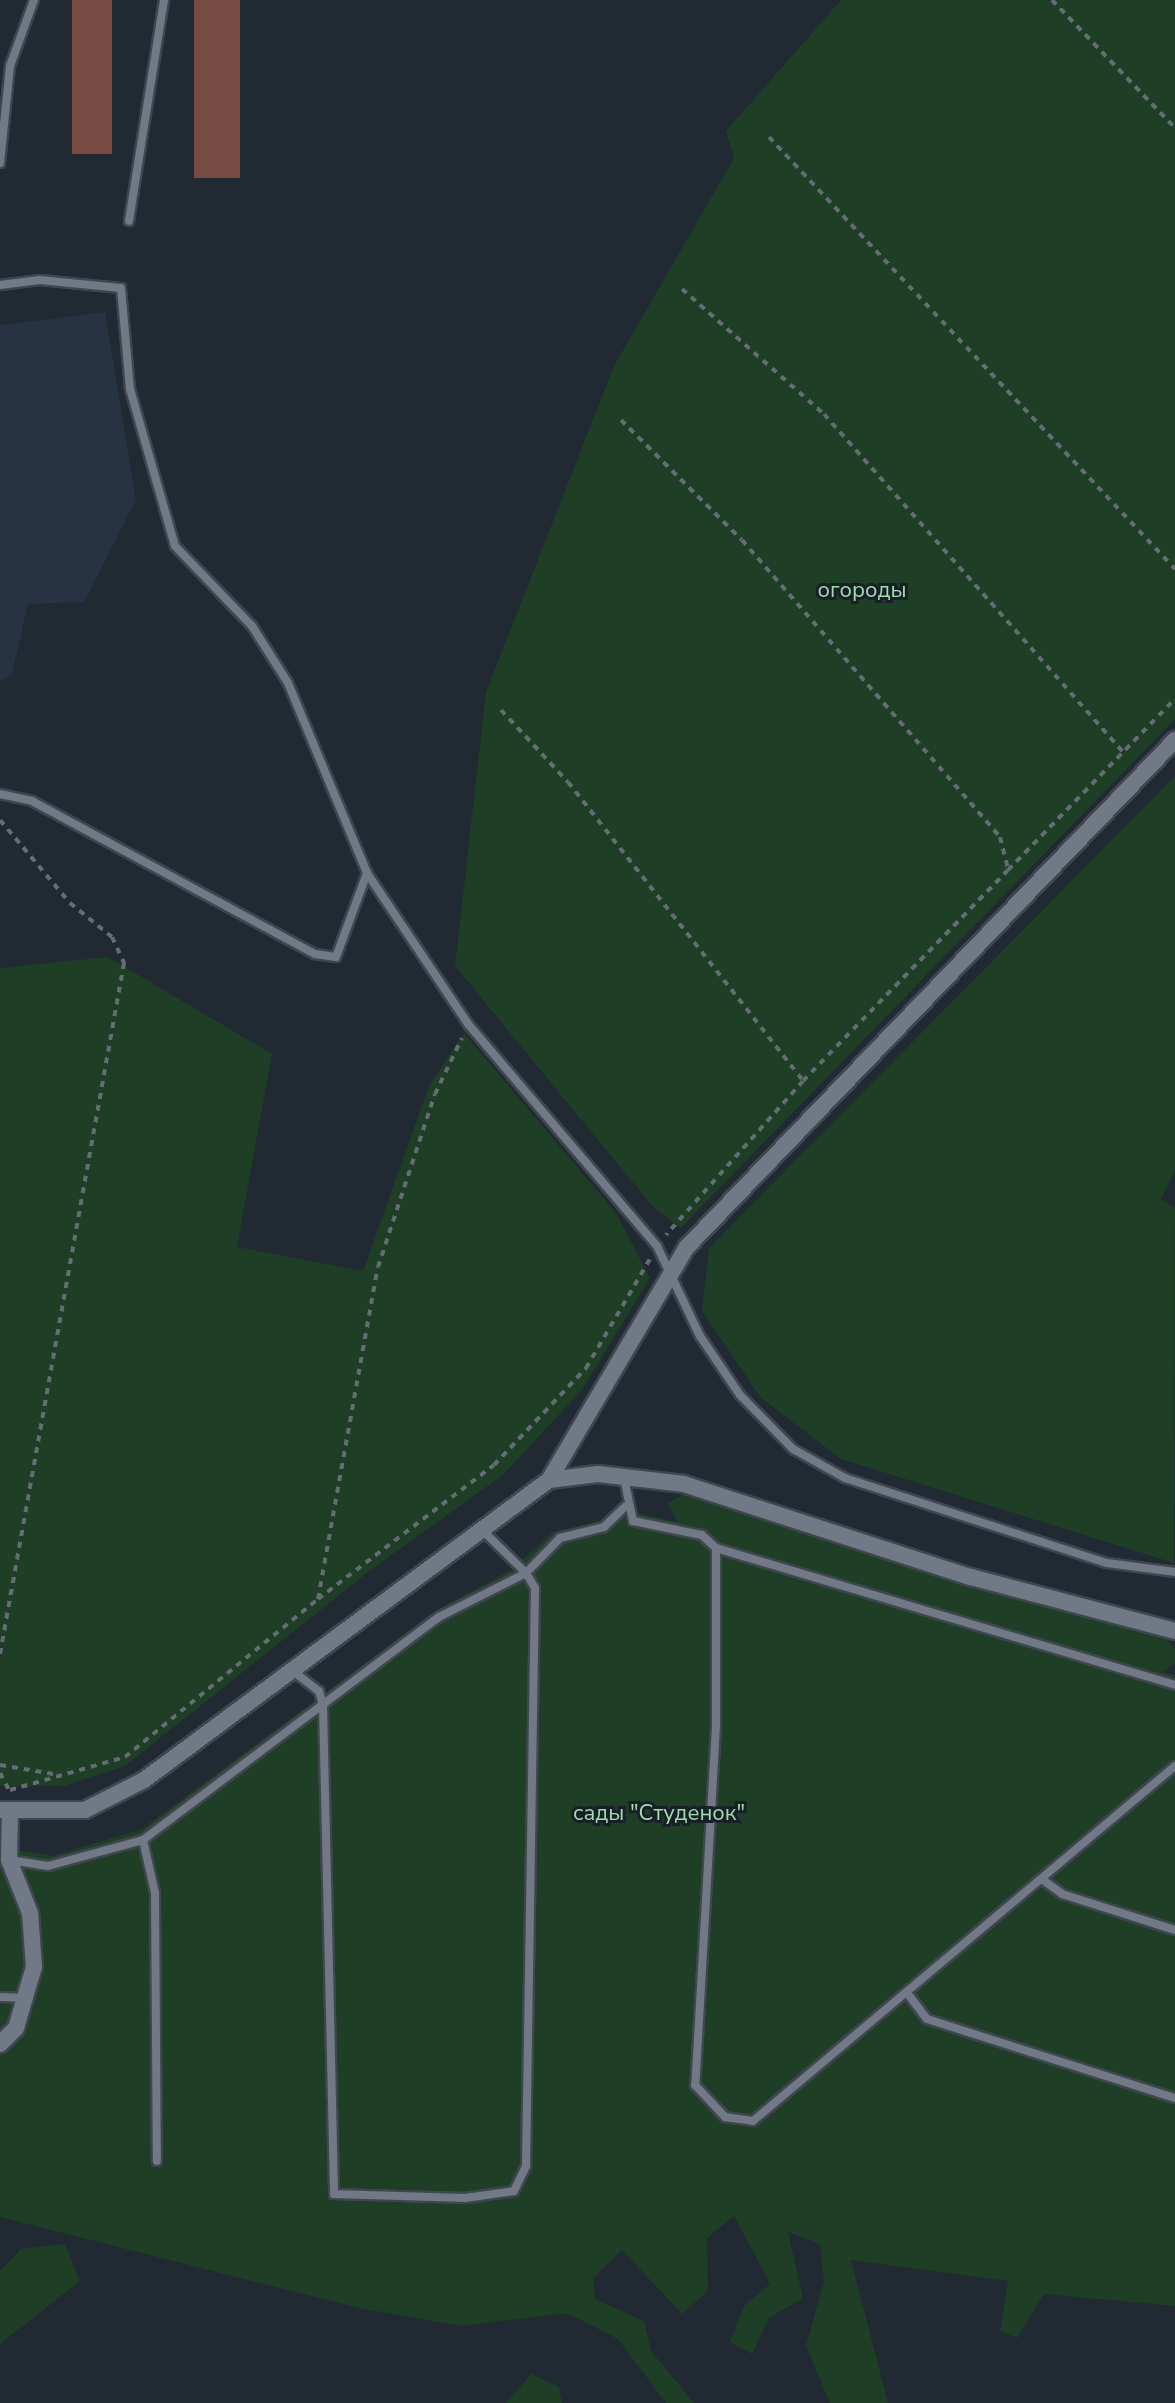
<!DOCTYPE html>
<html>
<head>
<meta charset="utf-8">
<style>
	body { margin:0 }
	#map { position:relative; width:1175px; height:2403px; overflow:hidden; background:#212933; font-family:"Nunito Sans",sans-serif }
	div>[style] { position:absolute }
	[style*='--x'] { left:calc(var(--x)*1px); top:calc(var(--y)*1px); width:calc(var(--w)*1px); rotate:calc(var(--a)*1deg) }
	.built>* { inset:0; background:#273242 }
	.green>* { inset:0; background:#1e3e25 }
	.building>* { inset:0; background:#774b41; transform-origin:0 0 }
	.path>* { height:4px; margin-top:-2px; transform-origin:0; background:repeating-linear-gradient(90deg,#656c75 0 6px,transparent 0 12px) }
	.roads { filter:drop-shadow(2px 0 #3f464e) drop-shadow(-2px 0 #3f464e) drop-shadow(0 2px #3f464e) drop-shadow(0 -2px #3f464e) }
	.service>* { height:8px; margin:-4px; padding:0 4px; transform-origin:4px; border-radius:4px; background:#707985 }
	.minor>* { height:16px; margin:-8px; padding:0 8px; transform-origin:8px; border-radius:8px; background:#707985 }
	span { translate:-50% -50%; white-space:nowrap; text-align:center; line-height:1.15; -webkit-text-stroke:6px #181f29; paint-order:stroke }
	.park-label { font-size:22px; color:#a0ddab }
</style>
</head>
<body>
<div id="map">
	<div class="built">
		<i style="clip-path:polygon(105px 312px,136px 500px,84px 602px,28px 604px,12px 674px,0 682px,0 325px)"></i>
	</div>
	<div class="green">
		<i style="clip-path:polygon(841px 0,1175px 0,1175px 719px,681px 1228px,654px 1208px,455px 966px,486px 692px,614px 366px,734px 158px,726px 131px)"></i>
		<i style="clip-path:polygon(1175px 776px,1175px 1171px,1161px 1199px,1175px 1208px,1174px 1563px,841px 1459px,761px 1398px,702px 1311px,709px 1248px)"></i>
		<i style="clip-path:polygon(108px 957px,272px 1054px,237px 1247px,363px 1271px,429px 1086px,464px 1033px,616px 1213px,650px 1278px,582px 1390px,503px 1475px,372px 1569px,125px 1766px,64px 1786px,0 1786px,0 968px)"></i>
		<i style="clip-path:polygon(684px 1494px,1166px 1639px,1175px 1649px,1175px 1663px,1163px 1672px,1175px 1675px,1175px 2306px,1044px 2294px,1017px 2338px,1000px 2331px,1008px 2281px,851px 2260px,888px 2403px,830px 2403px,806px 2346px,824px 2282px,820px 2244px,788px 2232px,803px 2298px,769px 2318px,752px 2354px,730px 2342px,744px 2306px,770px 2284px,734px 2216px,707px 2238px,708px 2291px,682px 2314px,622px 2250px,593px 2278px,595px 2299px,644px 2321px,651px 2351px,694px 2403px,666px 2403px,618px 2339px,567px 2313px,462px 2326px,359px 2308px,0 2217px,0 1847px,52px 1856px,142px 1829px,437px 1610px,511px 1570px,553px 1532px,638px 1513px,677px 1522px,668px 1503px)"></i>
		<i style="clip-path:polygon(65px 2244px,80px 2281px,0 2344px,0 2271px,21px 2249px)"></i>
		<i style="clip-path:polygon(531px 2374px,559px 2387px,562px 2403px,506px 2403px)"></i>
	</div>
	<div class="building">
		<i style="left:72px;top:0;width:40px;height:154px"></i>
		<i style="left:194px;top:0;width:46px;height:178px"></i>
	</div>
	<div class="path">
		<i style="--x:1052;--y:0;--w:178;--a:46.1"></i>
		<i style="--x:769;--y:137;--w:593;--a:46.78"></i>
		<i style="--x:682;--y:289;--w:189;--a:41.4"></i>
		<i style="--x:824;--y:414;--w:451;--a:48.5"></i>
		<i style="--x:621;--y:420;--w:170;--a:44.8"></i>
		<i style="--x:742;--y:540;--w:393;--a:49"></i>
		<i style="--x:1000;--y:837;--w:34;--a:76"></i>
		<i style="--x:1008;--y:870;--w:294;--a:134.2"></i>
		<i style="--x:501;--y:710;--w:98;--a:47.1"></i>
		<i style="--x:568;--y:782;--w:380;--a:51.8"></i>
		<i style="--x:803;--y:1081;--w:206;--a:131.7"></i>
		<i style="--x:0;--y:820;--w:109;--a:49.9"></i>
		<i style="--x:70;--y:903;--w:54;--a:39"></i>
		<i style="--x:112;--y:937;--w:29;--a:65"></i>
		<i style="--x:124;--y:963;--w:702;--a:100.17"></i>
		<i style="--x:1008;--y:870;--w:239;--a:-45.7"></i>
		<i style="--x:318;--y:1599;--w:221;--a:-37.3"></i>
		<i style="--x:494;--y:1465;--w:134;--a:-46.5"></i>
		<i style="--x:586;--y:1368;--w:126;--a:-59.6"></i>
		<i style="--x:0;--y:1765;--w:60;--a:9.6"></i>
		<i style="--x:0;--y:1773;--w:21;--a:62"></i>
		<i style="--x:10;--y:1790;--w:120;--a:-16"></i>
		<i style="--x:125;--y:1757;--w:249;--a:-39.3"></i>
		<i style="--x:318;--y:1599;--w:337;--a:-79.8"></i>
		<i style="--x:378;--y:1267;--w:182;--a:-71.8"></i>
		<i style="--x:435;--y:1094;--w:62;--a:-64.3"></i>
	</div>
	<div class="roads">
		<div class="service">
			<i style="--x:0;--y:163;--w:98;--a:-84.1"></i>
			<i style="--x:10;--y:66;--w:70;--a:-70"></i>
			<i style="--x:129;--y:221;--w:224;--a:-81"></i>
			<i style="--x:0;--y:285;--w:40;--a:-7.1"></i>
			<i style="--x:40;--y:280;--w:81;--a:5.6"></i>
			<i style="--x:121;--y:288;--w:101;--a:84.9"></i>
			<i style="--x:130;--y:389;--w:163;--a:74"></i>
			<i style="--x:175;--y:546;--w:111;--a:46.1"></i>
			<i style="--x:252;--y:626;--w:67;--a:57.7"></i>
			<i style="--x:288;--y:683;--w:206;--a:67.4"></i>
			<i style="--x:367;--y:873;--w:182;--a:56.2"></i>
			<i style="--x:468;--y:1024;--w:292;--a:49.6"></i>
			<i style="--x:657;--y:1246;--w:100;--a:64.5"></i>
			<i style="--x:700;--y:1336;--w:71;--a:55.9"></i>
			<i style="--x:740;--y:1395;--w:76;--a:45.5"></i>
			<i style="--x:793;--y:1449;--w:60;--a:29.1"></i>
			<i style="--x:845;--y:1478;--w:275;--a:18"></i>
			<i style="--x:1107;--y:1563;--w:69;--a:7.5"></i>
			<i style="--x:0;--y:794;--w:33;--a:12"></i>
			<i style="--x:32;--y:801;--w:322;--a:28.4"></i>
			<i style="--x:315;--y:954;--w:21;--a:8"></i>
			<i style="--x:336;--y:957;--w:90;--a:-69.7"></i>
			<i style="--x:624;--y:1478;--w:44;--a:78.2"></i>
			<i style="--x:633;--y:1521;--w:70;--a:11.5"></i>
			<i style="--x:702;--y:1535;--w:19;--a:43"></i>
			<i style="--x:716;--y:1548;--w:178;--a:90"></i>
			<i style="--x:716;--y:1726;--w:360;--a:93.3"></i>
			<i style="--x:695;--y:2085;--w:44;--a:46.8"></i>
			<i style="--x:725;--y:2117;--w:28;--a:8"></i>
			<i style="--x:753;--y:2121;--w:551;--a:-40.07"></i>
			<i style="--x:716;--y:1548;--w:479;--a:16.6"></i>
			<i style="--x:293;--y:1671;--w:33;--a:38"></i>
			<i style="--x:319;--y:1691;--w:15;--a:74"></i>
			<i style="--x:323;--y:1705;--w:489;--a:88.7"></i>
			<i style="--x:334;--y:2194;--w:131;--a:1.7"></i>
			<i style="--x:465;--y:2198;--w:49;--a:-8.1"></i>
			<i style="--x:514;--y:2191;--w:28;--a:-64"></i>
			<i style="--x:526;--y:2166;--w:578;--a:-89.11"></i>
			<i style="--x:535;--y:1588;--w:17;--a:-121"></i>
			<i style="--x:526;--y:1573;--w:49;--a:-45.8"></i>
			<i style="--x:560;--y:1538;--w:45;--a:-14"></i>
			<i style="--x:604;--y:1527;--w:29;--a:-44"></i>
			<i style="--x:143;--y:1840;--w:54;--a:77.2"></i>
			<i style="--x:155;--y:1893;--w:268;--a:89.6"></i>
			<i style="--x:10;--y:1860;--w:38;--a:9"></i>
			<i style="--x:48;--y:1866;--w:98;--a:-15.3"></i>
			<i style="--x:143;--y:1840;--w:371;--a:-37"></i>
			<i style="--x:439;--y:1617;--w:97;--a:-26.8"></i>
			<i style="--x:526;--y:1573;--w:64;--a:-135.6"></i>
			<i style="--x:1043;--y:1880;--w:24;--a:36"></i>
			<i style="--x:1062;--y:1894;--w:119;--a:17.7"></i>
			<i style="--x:908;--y:1994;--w:31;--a:53"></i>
			<i style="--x:927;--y:2019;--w:260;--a:17.7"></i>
			<i style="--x:0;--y:1997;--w:24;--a:2"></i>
		</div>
		<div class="minor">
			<i style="--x:549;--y:1480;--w:271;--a:-59.4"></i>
			<i style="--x:687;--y:1247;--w:704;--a:-46.09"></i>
			<i style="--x:0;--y:1810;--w:85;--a:0"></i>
			<i style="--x:85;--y:1810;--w:66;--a:-27"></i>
			<i style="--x:144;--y:1780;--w:504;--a:-36.53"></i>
			<i style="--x:549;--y:1480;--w:49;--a:-7"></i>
			<i style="--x:598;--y:1474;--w:87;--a:6.6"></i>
			<i style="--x:684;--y:1484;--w:302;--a:18"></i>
			<i style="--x:971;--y:1577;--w:211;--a:14.8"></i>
			<i style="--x:0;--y:2044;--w:23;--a:-45"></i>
			<i style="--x:16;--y:2028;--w:64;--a:-73.6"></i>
			<i style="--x:34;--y:1967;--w:54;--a:-94.2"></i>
			<i style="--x:30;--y:1913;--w:57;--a:-111.6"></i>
			<i style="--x:9;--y:1860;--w:49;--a:-88.8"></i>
		</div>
	</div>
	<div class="park-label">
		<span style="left:862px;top:591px">огороды</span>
		<span style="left:659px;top:1814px">сады "Студенок"</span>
	</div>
</div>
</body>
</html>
